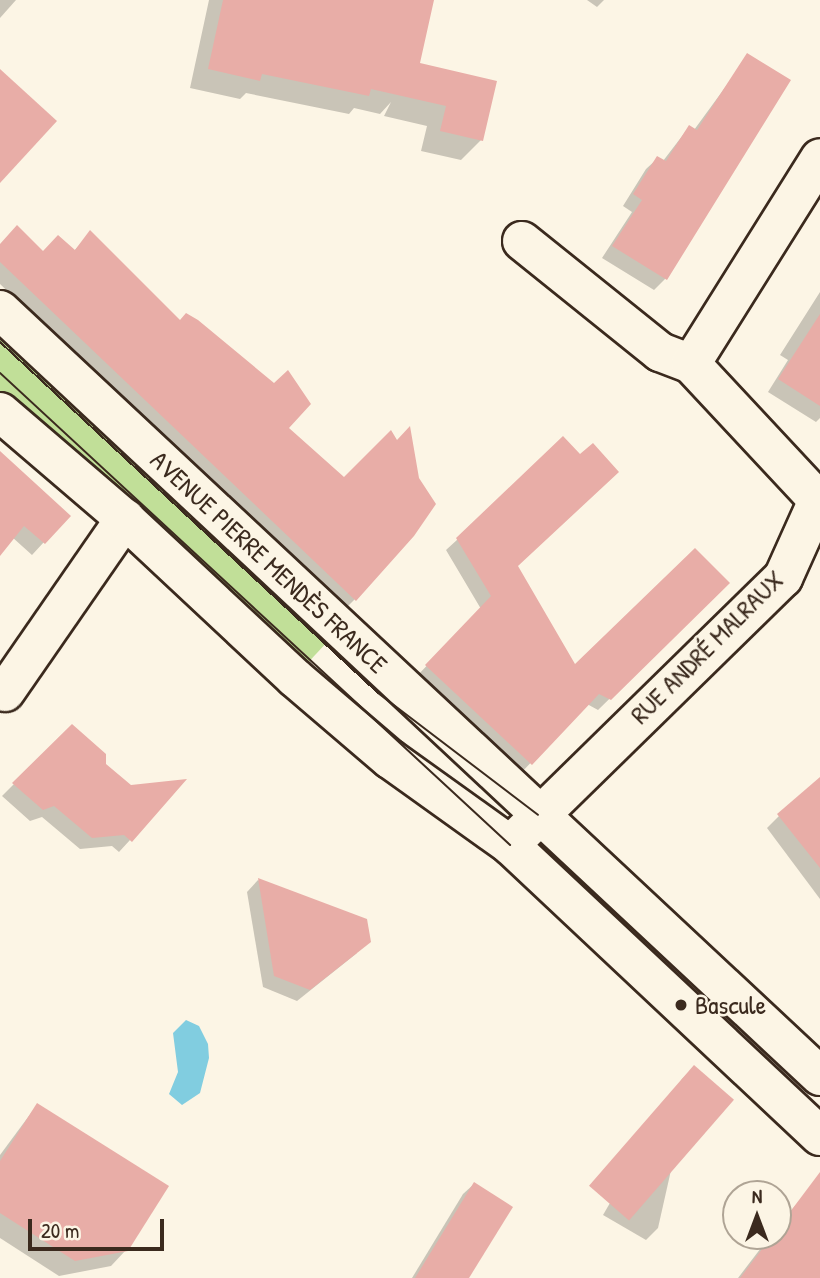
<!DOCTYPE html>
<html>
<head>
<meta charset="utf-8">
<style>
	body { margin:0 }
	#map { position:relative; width:820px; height:1278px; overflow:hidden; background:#fcf5e5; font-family:"Patrick Hand",sans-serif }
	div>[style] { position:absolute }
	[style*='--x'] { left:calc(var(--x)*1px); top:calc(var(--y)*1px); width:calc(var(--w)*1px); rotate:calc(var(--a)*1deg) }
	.green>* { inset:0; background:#c1df98; transform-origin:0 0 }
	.water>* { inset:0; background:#81cde0 }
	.shadow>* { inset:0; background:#0003 }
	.building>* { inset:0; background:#e8ada7; transform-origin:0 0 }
	.roads { filter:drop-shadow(2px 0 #3b2a1e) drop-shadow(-2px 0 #3b2a1e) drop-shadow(0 2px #3b2a1e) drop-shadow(0 -2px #3b2a1e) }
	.minor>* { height:38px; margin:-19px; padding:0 19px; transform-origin:19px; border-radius:19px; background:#fcf5e5 }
	.major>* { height:38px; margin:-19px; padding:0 19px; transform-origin:19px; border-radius:19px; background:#fcf5e5 }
	.tram>* { height:2px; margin:-1px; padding:0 1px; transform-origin:1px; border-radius:1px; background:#3b2a1e }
	.dots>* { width:19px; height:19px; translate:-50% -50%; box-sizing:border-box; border:4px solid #fcf5e5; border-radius:50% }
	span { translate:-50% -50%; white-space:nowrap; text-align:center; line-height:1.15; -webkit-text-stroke:5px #fcf5e5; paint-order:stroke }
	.street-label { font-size:26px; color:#3b2a1e }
	.poi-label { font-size:26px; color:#3b2a1e }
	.left { translate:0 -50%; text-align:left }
	.north { position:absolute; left:722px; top:1180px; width:70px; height:70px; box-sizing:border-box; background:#fcf5e5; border:2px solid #afa495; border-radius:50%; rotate:0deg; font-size:19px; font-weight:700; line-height:28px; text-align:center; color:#3b2a1e }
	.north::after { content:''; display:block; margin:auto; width:24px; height:32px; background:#3b2a1e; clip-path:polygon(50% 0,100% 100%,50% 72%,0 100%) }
	.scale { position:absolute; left:28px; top:1219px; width:136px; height:32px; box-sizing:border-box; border:4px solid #3b2a1e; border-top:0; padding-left:9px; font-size:21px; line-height:24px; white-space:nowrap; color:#3b2a1e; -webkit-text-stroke:5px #fcf5e5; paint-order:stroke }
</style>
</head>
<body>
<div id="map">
	<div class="green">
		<i style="left:0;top:336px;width:448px;height:44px;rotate:43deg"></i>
	</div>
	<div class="water">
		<i style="clip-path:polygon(186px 1020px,199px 1026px,208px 1044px,209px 1058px,200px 1093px,182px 1105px,169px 1094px,178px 1072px,173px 1033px)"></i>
	</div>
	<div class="shadow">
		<i style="clip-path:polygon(0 0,16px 0,0 18px)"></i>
		<i style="clip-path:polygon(209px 0,417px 0,399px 90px,424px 66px,481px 140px,461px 160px,421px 151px,427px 126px,384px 116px,391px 102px,380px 114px,354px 108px,349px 114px,246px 93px,240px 99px,190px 88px)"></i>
		<i style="clip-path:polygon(587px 0,604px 0,597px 7px)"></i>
		<i style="clip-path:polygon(748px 56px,665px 279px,654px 290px,602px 258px,632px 212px,623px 206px,646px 169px,658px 158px,663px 161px,689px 127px,694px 130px)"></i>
		<i style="clip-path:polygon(90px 233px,287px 428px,355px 599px,343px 611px,0 284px,0 245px,42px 253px,74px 251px)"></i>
		<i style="clip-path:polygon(820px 292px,820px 418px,816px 422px,768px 392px,788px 360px,780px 355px)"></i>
		<i style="clip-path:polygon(0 453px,68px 516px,32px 555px,12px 537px,0 553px)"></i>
		<i style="clip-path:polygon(458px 539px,517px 566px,575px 667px,728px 583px,598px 710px,587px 704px,519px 775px,416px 677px,481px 609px,446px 550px)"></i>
		<i style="clip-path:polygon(72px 726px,104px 765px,130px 840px,119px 852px,112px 846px,80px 849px,42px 817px,30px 821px,2px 796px)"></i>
		<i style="clip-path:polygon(820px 797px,820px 899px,767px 828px,779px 816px)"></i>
		<i style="clip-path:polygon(258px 880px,357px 953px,297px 1001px,263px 987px,247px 892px)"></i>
		<i style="clip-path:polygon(694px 1068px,658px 1228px,646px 1240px,603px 1215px,682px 1079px)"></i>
		<i style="clip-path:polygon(37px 1105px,126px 1250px,111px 1266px,59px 1276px,0 1238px,0 1155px)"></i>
		<i style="clip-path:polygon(816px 1181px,820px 1185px,820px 1278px,738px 1278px,770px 1236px,778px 1236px,778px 1226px)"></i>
		<i style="clip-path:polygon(474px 1184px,466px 1278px,412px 1278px,463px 1194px)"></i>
	</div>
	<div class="building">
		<i style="clip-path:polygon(223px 0,434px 0,420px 63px,497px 81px,483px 141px,440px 131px,446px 106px,371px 89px,369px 96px,262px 74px,260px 81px,208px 69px)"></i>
		<i style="clip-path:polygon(747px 53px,791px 80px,667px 280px,612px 246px,642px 200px,633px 194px,657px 156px,666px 161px,689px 125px,697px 130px)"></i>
		<i style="clip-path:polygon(0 69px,57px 121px,0 183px)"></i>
		<i style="clip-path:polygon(17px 225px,43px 251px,58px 235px,75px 250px,90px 230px,180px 320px,186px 313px,198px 320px,274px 383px,288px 370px,311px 404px,289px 428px,344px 477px,391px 430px,397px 440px,410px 426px,419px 478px,436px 504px,414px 536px,356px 601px,0 262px,0 244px)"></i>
		<i style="clip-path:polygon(820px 314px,820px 406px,778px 379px)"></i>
		<i style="clip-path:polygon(563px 436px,580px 454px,593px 443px,619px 472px,518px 566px,575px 664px,695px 548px,730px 583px,611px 700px,599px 694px,532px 765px,425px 665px,491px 596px,456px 538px)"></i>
		<i style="clip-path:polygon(0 451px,71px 516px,45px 544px,24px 526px,0 556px)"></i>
		<i style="clip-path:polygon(72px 724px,106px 754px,106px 764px,131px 785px,187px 779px,132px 842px,124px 835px,92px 838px,54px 806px,43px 810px,12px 783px)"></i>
		<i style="clip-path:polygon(820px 777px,820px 868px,777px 814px)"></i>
		<i style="clip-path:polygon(258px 878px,367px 919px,371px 942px,310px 990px,274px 976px)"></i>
		<i style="left:694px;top:1065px;width:53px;height:160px;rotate:41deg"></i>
		<i style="clip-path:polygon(37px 1103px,169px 1186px,128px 1251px,75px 1261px,0 1213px,0 1161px)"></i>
		<i style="clip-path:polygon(820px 1172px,820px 1278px,740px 1278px,772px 1236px,778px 1236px,778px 1228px)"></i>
		<i style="clip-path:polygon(474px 1182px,513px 1207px,469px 1278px,415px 1278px)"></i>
	</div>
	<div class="roads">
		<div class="minor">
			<i style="--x:522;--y:241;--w:177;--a:38.8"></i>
			<i style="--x:660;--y:352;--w:33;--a:21"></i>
			<i style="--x:5;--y:692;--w:211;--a:-55.3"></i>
			<i style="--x:510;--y:845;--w:382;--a:-44.4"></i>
			<i style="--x:783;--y:578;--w:85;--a:-65.8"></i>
			<i style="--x:818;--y:500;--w:186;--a:-133"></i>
			<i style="--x:691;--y:364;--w:243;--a:-57.9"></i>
		</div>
		<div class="major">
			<i style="--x:0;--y:310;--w:1122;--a:43.05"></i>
			<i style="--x:0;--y:412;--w:165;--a:40.6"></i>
			<i style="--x:125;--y:519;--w:233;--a:43.1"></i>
			<i style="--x:295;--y:678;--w:125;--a:40.5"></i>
			<i style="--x:390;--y:759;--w:148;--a:35.6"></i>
			<i style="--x:510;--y:845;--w:425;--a:43.2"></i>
		</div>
	</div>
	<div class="tram">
		<i style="--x:0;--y:342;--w:516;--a:42.88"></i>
		<i style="--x:378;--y:693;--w:201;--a:37.3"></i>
		<i style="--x:0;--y:373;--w:695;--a:42.78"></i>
	</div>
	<div class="dots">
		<i style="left:681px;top:1005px;background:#3b2a1e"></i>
	</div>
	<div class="street-label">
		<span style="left:269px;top:562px;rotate:43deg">AVENUE PIERRE MENDÈS FRANCE</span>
		<span style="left:707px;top:647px;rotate:-45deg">RUE ANDRÉ MALRAUX</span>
	</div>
	<div class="poi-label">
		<span class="left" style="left:695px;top:1005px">Bascule</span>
	</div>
	<div class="north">N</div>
	<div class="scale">20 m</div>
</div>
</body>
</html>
